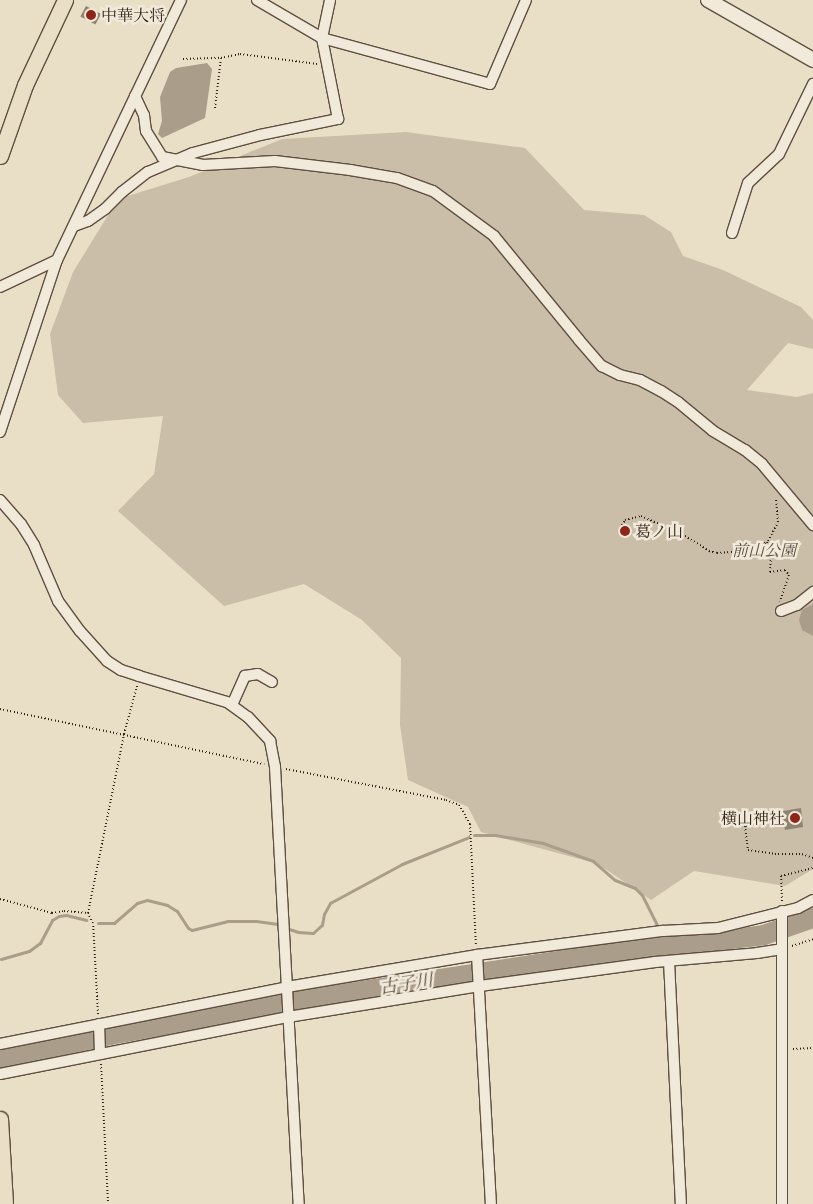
<!DOCTYPE html>
<html>
<head>
<meta charset="utf-8">
<style>
	body { margin:0 }
	#map { position:relative; width:813px; height:1204px; overflow:hidden; background:#e9dfc6; font-family:"Gentium Book Plus","Noto Serif JP",serif }
	div>[style] { position:absolute }
	[style*='--x'] { left:calc(var(--x)*1px); top:calc(var(--y)*1px); width:calc(var(--w)*1px); rotate:calc(var(--a)*1deg) }
	.green>* { inset:0; background:#cabea8 }
	.water>* { inset:0; background:#aa9e8a }
	.stream>* { height:3px; margin:-1.5px; padding:0 1.5px; transform-origin:1.5px; border-radius:1.5px; background:#aa9e8a }
	.river>* { height:20px; margin:-10px; padding:0 10px; transform-origin:10px; border-radius:10px; background:#aa9e8a }
	.building>* { inset:0; background:#918371; transform-origin:0 0 }
	.path>* { height:2px; margin-top:-1px; transform-origin:0; background:repeating-linear-gradient(90deg,#311f15 0 1px,transparent 0 3.5px) }
	.roads { filter:drop-shadow(1px 0 #5f4f41) drop-shadow(-1px 0 #5f4f41) drop-shadow(0 1px #5f4f41) drop-shadow(0 -1px #5f4f41) }
	.street>* { height:10px; margin:-5px; padding:0 5px; transform-origin:5px; border-radius:5px; background:#f1eada }
	.secondary>* { height:14px; margin:-7px; padding:0 7px; transform-origin:7px; border-radius:7px; background:#f1eada }
	.primary>* { height:15px; margin:-7.5px; padding:0 7.5px; transform-origin:7.5px; border-radius:7.5px; background:#e9dfc6 }
	.dots>* { width:14px; height:14px; translate:-50% -50%; box-sizing:border-box; border:2px solid #f1eada; border-radius:50% }
	span { translate:-50% -50%; white-space:nowrap; text-align:center; line-height:1.15; -webkit-text-stroke:5px #f1eada; paint-order:stroke }
	.poi-label { font-size:16px; color:#311f15 }
	.left { translate:0 -50%; text-align:left }
	.right { translate:-100% -50%; text-align:right }
	.park-label { font-size:16px; color:#5f4f41; font-style:italic }
	.water-label { font-size:18px; color:#5b4b3e; font-style:italic }
</style>
</head>
<body>
<div id="map">
	<div class="green">
		<i style="clip-path:polygon(406px 132px,525px 148px,584px 210px,644px 215px,671px 232px,683px 256px,723px 270px,801px 307px,813px 320px,813px 349px,788px 343px,747px 390px,797px 397px,813px 393px,813px 869px,785px 886px,694px 871px,651px 900px,598px 864px,481px 832px,468px 807px,408px 780px,400px 725px,401px 658px,362px 620px,304px 584px,224px 606px,118px 511px,154px 474px,163px 416px,83px 423px,58px 395px,50px 334px,73px 272px,118px 199px,189px 177px,282px 139px)"></i>
	</div>
	<div class="water">
		<i style="clip-path:polygon(207px 63px,212px 69px,205px 118px,162px 138px,158px 134px,162px 121px,160px 97px,170px 72px,176px 68px)"></i>
		<i style="clip-path:polygon(813px 604px,813px 636px,802px 630px,799px 620px,802px 610px)"></i>
	</div>
	<div class="stream">
		<i style="--x:474;--y:835;--w:21;--a:0"></i>
		<i style="--x:495;--y:835;--w:49;--a:9.5"></i>
		<i style="--x:543;--y:843;--w:53;--a:19.8"></i>
		<i style="--x:593;--y:861;--w:29;--a:41"></i>
		<i style="--x:615;--y:880;--w:22;--a:22"></i>
		<i style="--x:635;--y:888;--w:10;--a:45"></i>
		<i style="--x:642;--y:895;--w:58;--a:63.4"></i>
		<i style="--x:98;--y:923;--w:16;--a:0"></i>
		<i style="--x:114;--y:923;--w:30;--a:-41"></i>
		<i style="--x:137;--y:903;--w:10;--a:-17"></i>
		<i style="--x:147;--y:900;--w:21;--a:14"></i>
		<i style="--x:167;--y:905;--w:12;--a:31"></i>
		<i style="--x:177;--y:911;--w:20;--a:57"></i>
		<i style="--x:188;--y:928;--w:4;--a:27"></i>
		<i style="--x:192;--y:930;--w:37;--a:-14"></i>
		<i style="--x:228;--y:921;--w:28;--a:0"></i>
		<i style="--x:256;--y:921;--w:22;--a:8"></i>
		<i style="--x:289;--y:929;--w:9;--a:18"></i>
		<i style="--x:298;--y:932;--w:15;--a:4"></i>
		<i style="--x:313;--y:933;--w:12;--a:-42"></i>
		<i style="--x:322;--y:925;--w:11;--a:-80"></i>
		<i style="--x:324;--y:914;--w:13;--a:-61"></i>
		<i style="--x:330;--y:903;--w:82;--a:-28.4"></i>
		<i style="--x:402;--y:864;--w:72;--a:-21.9"></i>
		<i style="--x:1;--y:959;--w:29;--a:-16"></i>
		<i style="--x:29;--y:951;--w:14;--a:-36"></i>
		<i style="--x:40;--y:943;--w:26;--a:-62"></i>
		<i style="--x:52;--y:920;--w:8;--a:-30"></i>
		<i style="--x:59;--y:916;--w:7;--a:-8"></i>
		<i style="--x:66;--y:915;--w:21;--a:14"></i>
	</div>
	<div class="river">
		<i style="--x:0;--y:1059;--w:113;--a:-12.3"></i>
		<i style="--x:110;--y:1035;--w:209;--a:-10.2"></i>
		<i style="--x:316;--y:998;--w:276;--a:-8.7"></i>
		<i style="--x:589;--y:956;--w:176;--a:-6.8"></i>
		<i style="--x:764;--y:935;--w:52;--a:-19.1"></i>
	</div>
	<div class="building">
		<i style="left:86px;top:6px;width:17px;height:12px;rotate:28deg"></i>
		<i style="clip-path:polygon(801px 808px,803px 827px,785px 830px,784px 825px,782px 825px,780px 816px,784px 816px,783px 811px)"></i>
	</div>
	<div class="path">
		<i style="--x:183;--y:59;--w:38;--a:-2"></i>
		<i style="--x:221;--y:58;--w:19;--a:-12"></i>
		<i style="--x:240;--y:54;--w:78;--a:7.4"></i>
		<i style="--x:215;--y:108;--w:50;--a:-83.2"></i>
		<i style="--x:620;--y:528;--w:9;--a:-58"></i>
		<i style="--x:625;--y:520;--w:16;--a:-14"></i>
		<i style="--x:641;--y:516;--w:45;--a:23.7"></i>
		<i style="--x:682;--y:534;--w:32;--a:32"></i>
		<i style="--x:709;--y:551;--w:8;--a:14"></i>
		<i style="--x:717;--y:553;--w:28;--a:-4"></i>
		<i style="--x:745;--y:551;--w:24;--a:-22"></i>
		<i style="--x:767;--y:542;--w:16;--a:75"></i>
		<i style="--x:771;--y:557;--w:15;--a:94"></i>
		<i style="--x:770;--y:572;--w:15;--a:-8"></i>
		<i style="--x:785;--y:570;--w:6;--a:51"></i>
		<i style="--x:789;--y:575;--w:28;--a:109"></i>
		<i style="--x:768;--y:541;--w:21;--a:-62"></i>
		<i style="--x:778;--y:522;--w:23;--a:-95"></i>
		<i style="--x:0;--y:709;--w:270;--a:11.8"></i>
		<i style="--x:286;--y:769;--w:163;--a:11"></i>
		<i style="--x:446;--y:800;--w:14;--a:21"></i>
		<i style="--x:459;--y:805;--w:22;--a:60"></i>
		<i style="--x:470;--y:824;--w:121;--a:87.2"></i>
		<i style="--x:778;--y:820;--w:34;--a:170"></i>
		<i style="--x:745;--y:826;--w:24;--a:83"></i>
		<i style="--x:748;--y:850;--w:27;--a:8"></i>
		<i style="--x:775;--y:854;--w:27;--a:0"></i>
		<i style="--x:802;--y:854;--w:12;--a:20"></i>
		<i style="--x:0;--y:899;--w:54;--a:15.1"></i>
		<i style="--x:52;--y:913;--w:12;--a:-9"></i>
		<i style="--x:64;--y:911;--w:24;--a:5"></i>
		<i style="--x:782;--y:901;--w:25;--a:-92"></i>
		<i style="--x:781;--y:876;--w:33;--a:-14"></i>
		<i style="--x:792;--y:946;--w:22;--a:-18"></i>
		<i style="--x:98;--y:1014;--w:91;--a:-93.1"></i>
		<i style="--x:93;--y:923;--w:11;--a:-117"></i>
		<i style="--x:88;--y:913;--w:183;--a:-78.6"></i>
		<i style="--x:124;--y:734;--w:50;--a:-74.8"></i>
		<i style="--x:793;--y:1049;--w:20;--a:-3"></i>
		<i style="--x:101;--y:1064;--w:140;--a:87.1"></i>
	</div>
	<div class="roads">
		<div class="street">
			<i style="--x:257;--y:0;--w:75;--a:30.3"></i>
			<i style="--x:322;--y:38;--w:174;--a:15.3"></i>
			<i style="--x:490;--y:84;--w:91;--a:-66.8"></i>
			<i style="--x:135;--y:96;--w:21;--a:65"></i>
			<i style="--x:144;--y:115;--w:16;--a:83"></i>
			<i style="--x:146;--y:131;--w:31;--a:58"></i>
			<i style="--x:162;--y:157;--w:42;--a:11"></i>
			<i style="--x:203;--y:165;--w:72;--a:-3.2"></i>
			<i style="--x:275;--y:161;--w:76;--a:6.8"></i>
			<i style="--x:350;--y:170;--w:48;--a:9.7"></i>
			<i style="--x:397;--y:178;--w:38;--a:20"></i>
			<i style="--x:433;--y:191;--w:76;--a:36.4"></i>
			<i style="--x:494;--y:236;--w:134;--a:50.7"></i>
			<i style="--x:579;--y:340;--w:35;--a:49"></i>
			<i style="--x:602;--y:366;--w:20;--a:27"></i>
			<i style="--x:620;--y:375;--w:21;--a:14"></i>
			<i style="--x:640;--y:380;--w:24;--a:28"></i>
			<i style="--x:661;--y:391;--w:20;--a:33"></i>
			<i style="--x:678;--y:402;--w:45;--a:39.6"></i>
			<i style="--x:713;--y:431;--w:37;--a:31"></i>
			<i style="--x:745;--y:450;--w:22;--a:39"></i>
			<i style="--x:762;--y:464;--w:80;--a:50.1"></i>
			<i style="--x:74;--y:226;--w:15;--a:-20"></i>
			<i style="--x:88;--y:221;--w:21;--a:-35"></i>
			<i style="--x:105;--y:209;--w:24;--a:-45"></i>
			<i style="--x:122;--y:192;--w:33;--a:-38"></i>
			<i style="--x:148;--y:172;--w:49;--a:-22.9"></i>
			<i style="--x:193;--y:153;--w:69;--a:-15"></i>
			<i style="--x:260;--y:135;--w:80;--a:-11.6"></i>
			<i style="--x:338;--y:119;--w:83;--a:-101.2"></i>
			<i style="--x:322;--y:38;--w:39;--a:-78"></i>
			<i style="--x:732;--y:233;--w:52;--a:-72.3"></i>
			<i style="--x:748;--y:183;--w:42;--a:-43.1"></i>
			<i style="--x:779;--y:154;--w:78;--a:-64.1"></i>
			<i style="--x:0;--y:287;--w:63;--a:-25.3"></i>
			<i style="--x:0;--y:432;--w:181;--a:-71.7"></i>
			<i style="--x:57;--y:260;--w:288;--a:-64.5"></i>
			<i style="--x:0;--y:500;--w:32;--a:49"></i>
			<i style="--x:21;--y:524;--w:25;--a:58"></i>
			<i style="--x:34;--y:545;--w:61;--a:66.8"></i>
			<i style="--x:58;--y:601;--w:37;--a:54"></i>
			<i style="--x:80;--y:631;--w:40;--a:48"></i>
			<i style="--x:107;--y:661;--w:17;--a:33"></i>
			<i style="--x:121;--y:670;--w:19;--a:18"></i>
			<i style="--x:139;--y:676;--w:92;--a:16.5"></i>
			<i style="--x:227;--y:702;--w:26;--a:36"></i>
			<i style="--x:248;--y:717;--w:33;--a:47"></i>
			<i style="--x:270;--y:741;--w:26;--a:79"></i>
			<i style="--x:275;--y:767;--w:438;--a:86.9"></i>
			<i style="--x:781;--y:611;--w:17;--a:-21"></i>
			<i style="--x:797;--y:605;--w:21;--a:-39"></i>
			<i style="--x:232;--y:705;--w:32;--a:-66"></i>
			<i style="--x:245;--y:676;--w:13;--a:-9"></i>
			<i style="--x:258;--y:674;--w:16;--a:30"></i>
			<i style="--x:477;--y:955;--w:249;--a:86.8"></i>
			<i style="--x:669;--y:961;--w:243;--a:87.2"></i>
			<i style="--x:99;--y:1024;--w:30;--a:88"></i>
			<i style="--x:0;--y:1044;--w:293;--a:-11.2"></i>
			<i style="--x:287;--y:987;--w:193;--a:-9.6"></i>
			<i style="--x:477;--y:955;--w:188;--a:-7.4"></i>
			<i style="--x:663;--y:931;--w:55;--a:-3.1"></i>
			<i style="--x:718;--y:928;--w:82;--a:-14"></i>
			<i style="--x:798;--y:908;--w:17;--a:-28"></i>
			<i style="--x:0;--y:1074;--w:294;--a:-11.2"></i>
			<i style="--x:288;--y:1017;--w:194;--a:-9.2"></i>
			<i style="--x:480;--y:986;--w:177;--a:-7.8"></i>
			<i style="--x:655;--y:962;--w:102;--a:-5"></i>
			<i style="--x:757;--y:953;--w:25;--a:-9"></i>
			<i style="--x:782;--y:1204;--w:293;--a:-90"></i>
		</div>
		<div class="secondary">
			<i style="--x:708;--y:0;--w:121;--a:29.7"></i>
		</div>
		<div class="primary">
			<i style="--x:0;--y:156;--w:75;--a:-70.6"></i>
			<i style="--x:25;--y:85;--w:94;--a:-64.8"></i>
			<i style="--x:0;--y:1119;--w:85;--a:86.6"></i>
		</div>
	</div>
	<div class="dots">
		<i style="left:91px;top:15px;background:#8f2418"></i>
		<i style="left:625px;top:531px;background:#8f2418"></i>
		<i style="left:795px;top:818px;background:#8f2418"></i>
	</div>
	<div class="poi-label">
		<span class="left" style="left:101px;top:15px">中華大将</span>
		<span class="left" style="left:635px;top:531px">葛ノ山</span>
		<span class="right" style="left:785px;top:818px">横山神社</span>
	</div>
	<div class="park-label">
		<span style="left:764px;top:550px">前山公園</span>
	</div>
	<div class="water-label">
		<span style="left:406px;top:984px;rotate:-9deg">古子川</span>
	</div>
</div>
</body>
</html>
